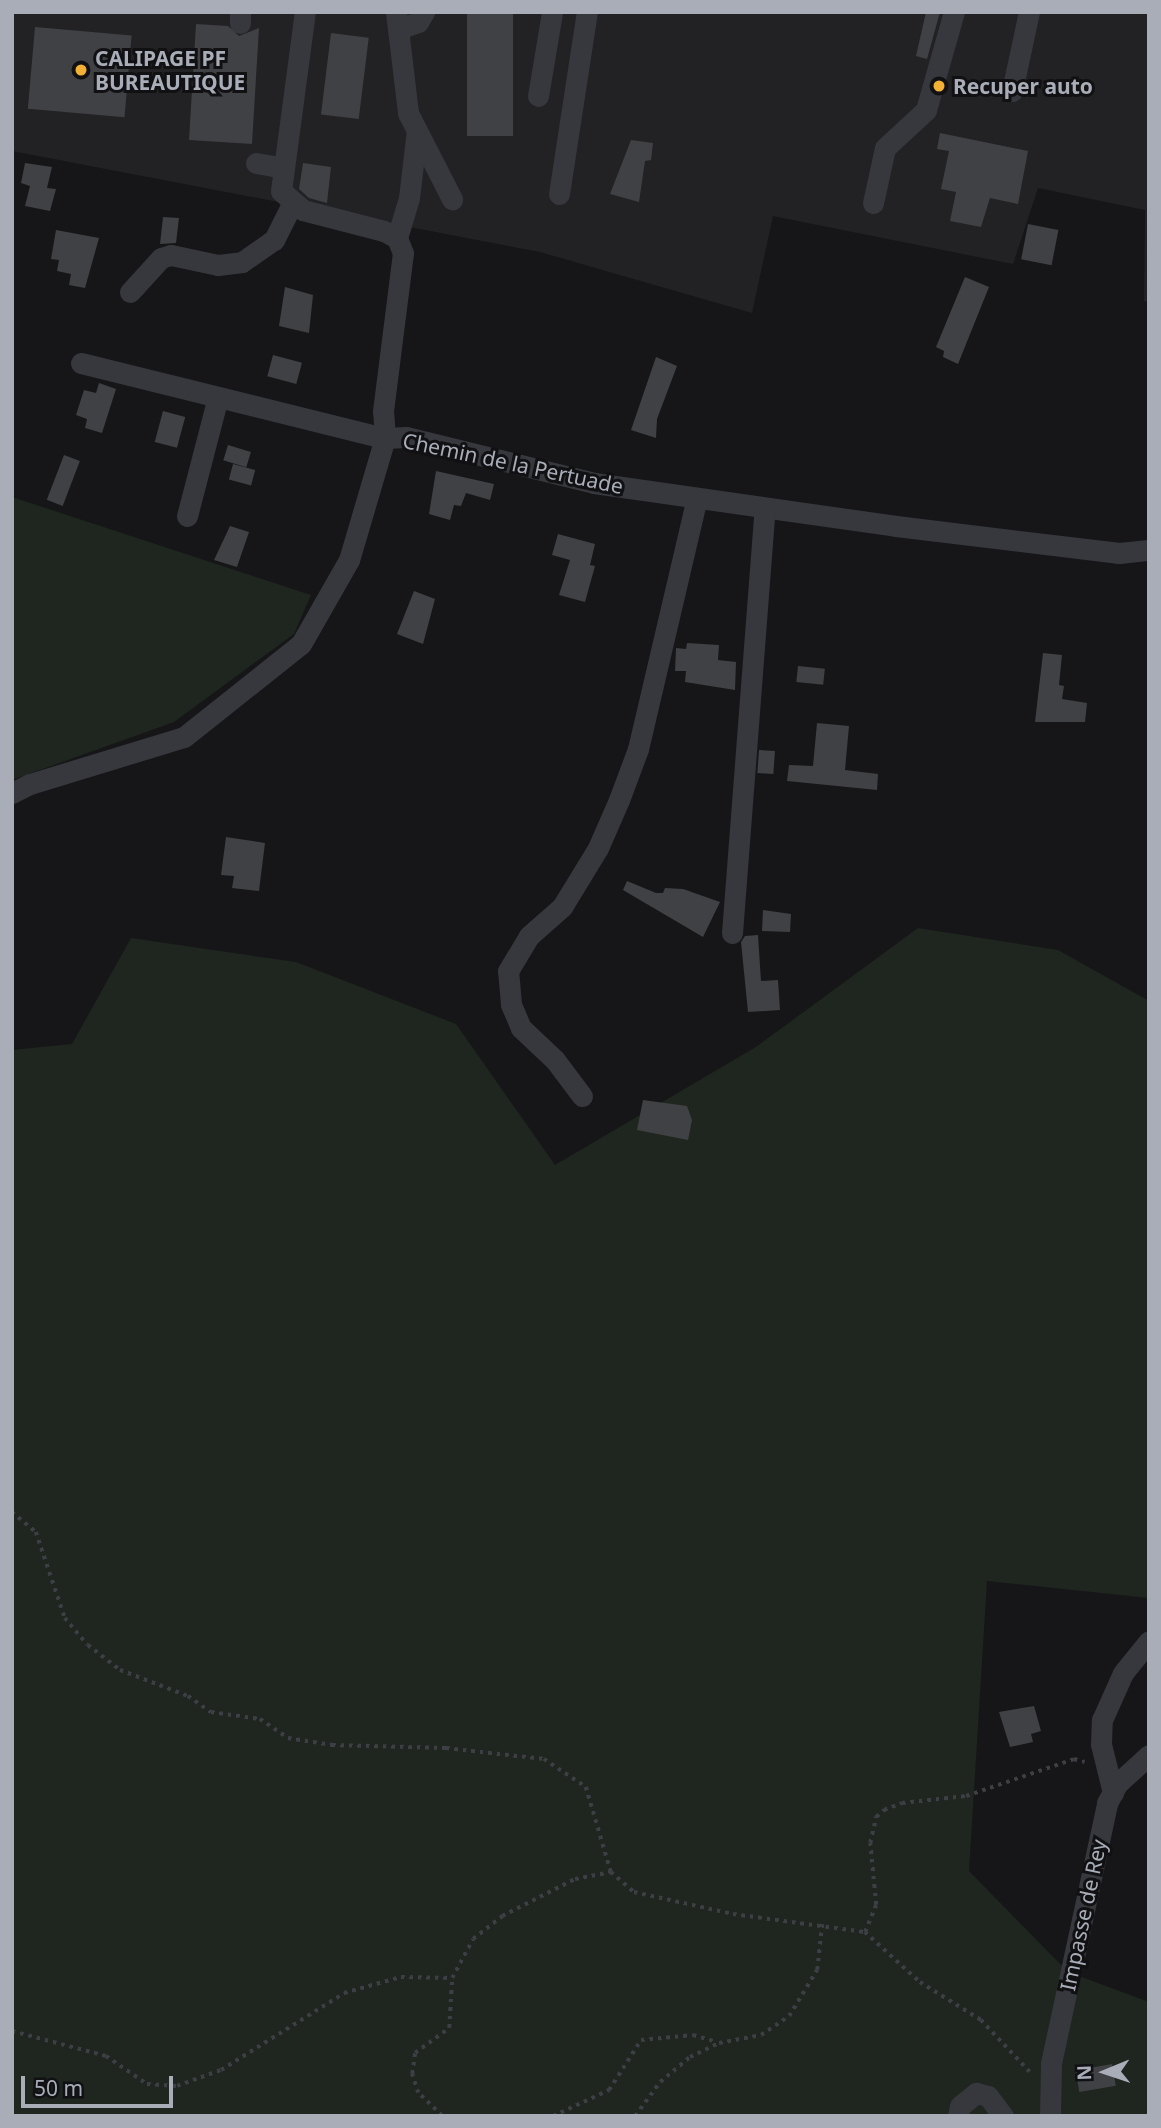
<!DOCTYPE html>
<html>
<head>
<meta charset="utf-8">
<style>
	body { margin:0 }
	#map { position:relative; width:1161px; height:2128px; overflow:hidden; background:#161618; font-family:"Noto Sans",sans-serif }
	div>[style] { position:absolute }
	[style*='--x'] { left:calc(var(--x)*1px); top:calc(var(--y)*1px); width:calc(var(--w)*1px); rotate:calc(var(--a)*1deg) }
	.built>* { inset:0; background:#222225 }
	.green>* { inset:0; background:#1e261f }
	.building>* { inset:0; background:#404145; transform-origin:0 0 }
	.path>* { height:3.5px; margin-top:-1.75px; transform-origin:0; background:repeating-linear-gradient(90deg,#3d3f44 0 3.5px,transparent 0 8.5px) }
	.minor>* { height:21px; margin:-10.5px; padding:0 10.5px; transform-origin:10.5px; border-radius:10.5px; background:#37383d }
	.dots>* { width:19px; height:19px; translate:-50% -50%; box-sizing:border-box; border:4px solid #111113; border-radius:50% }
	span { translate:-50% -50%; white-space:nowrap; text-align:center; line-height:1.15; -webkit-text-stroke:6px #111113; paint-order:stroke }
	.poi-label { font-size:21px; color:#a8adb8; font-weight:700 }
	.left { translate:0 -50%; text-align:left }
	.street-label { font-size:21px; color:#a8adb8 }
	.frame { position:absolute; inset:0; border:14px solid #a8adb8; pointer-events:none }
	.north { position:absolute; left:1070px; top:2037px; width:70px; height:70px; -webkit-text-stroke:5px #111113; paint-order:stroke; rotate:268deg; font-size:19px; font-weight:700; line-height:28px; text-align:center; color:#a8adb8 }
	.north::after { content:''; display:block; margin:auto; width:24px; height:32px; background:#a8adb8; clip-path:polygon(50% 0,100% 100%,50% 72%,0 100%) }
	.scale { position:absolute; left:21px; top:2076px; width:152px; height:32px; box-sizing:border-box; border:4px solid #a8adb8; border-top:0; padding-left:9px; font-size:21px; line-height:24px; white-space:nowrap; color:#a8adb8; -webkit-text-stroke:5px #111113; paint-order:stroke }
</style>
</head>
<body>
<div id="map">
	<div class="built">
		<i style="clip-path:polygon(12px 12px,1149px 12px,1149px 302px,1144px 301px,1145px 210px,1038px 188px,1013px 264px,773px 216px,752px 313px,540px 252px,12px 151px)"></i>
	</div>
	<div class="green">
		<i style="clip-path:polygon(12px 497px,311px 595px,294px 634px,174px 722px,12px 780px)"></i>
		<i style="clip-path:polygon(918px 928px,1058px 950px,1149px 1001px,1149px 1598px,987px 1581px,969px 1871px,1068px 1972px,1149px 2002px,1149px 2116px,12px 2116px,12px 1050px,72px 1044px,131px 938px,296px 962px,456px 1024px,555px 1165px,756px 1047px)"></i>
	</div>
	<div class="building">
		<i style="left:467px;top:12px;width:46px;height:124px"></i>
		<i style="clip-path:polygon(926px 12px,940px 12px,927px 59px,916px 56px)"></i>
		<i style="clip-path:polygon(196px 24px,228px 26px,239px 36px,259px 28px,252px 144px,189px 140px)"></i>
		<i style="left:35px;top:27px;width:97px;height:82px;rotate:5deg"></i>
		<i style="left:331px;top:33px;width:38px;height:82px;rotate:7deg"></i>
		<i style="clip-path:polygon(940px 133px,1028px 151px,1018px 204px,990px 198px,981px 227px,950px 221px,956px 192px,941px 189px,949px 151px,937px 149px)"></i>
		<i style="clip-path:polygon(631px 140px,653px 143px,651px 160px,645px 161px,639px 202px,610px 194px)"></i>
		<i style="clip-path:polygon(25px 163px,52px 167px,47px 188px,56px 189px,50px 211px,25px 206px,30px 186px,21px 183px)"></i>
		<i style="clip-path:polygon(303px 163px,331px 167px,327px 203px,309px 198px,299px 189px)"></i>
		<i style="clip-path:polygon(163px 217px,179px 218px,176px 243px,160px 244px)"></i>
		<i style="left:1028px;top:224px;width:31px;height:36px;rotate:11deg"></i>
		<i style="clip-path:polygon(56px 230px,99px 238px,85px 288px,69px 285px,71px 274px,57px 271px,59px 260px,51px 259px)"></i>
		<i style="clip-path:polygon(965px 277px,989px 287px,958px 364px,943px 357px,944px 351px,936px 347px)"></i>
		<i style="clip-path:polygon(285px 287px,313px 295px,309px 333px,279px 326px)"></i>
		<i style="left:273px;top:355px;width:30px;height:22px;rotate:15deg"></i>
		<i style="clip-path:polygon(656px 357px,677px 366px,657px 419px,656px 438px,631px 430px)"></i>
		<i style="clip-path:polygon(99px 383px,116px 389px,102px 433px,85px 428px,87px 419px,76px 415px,84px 390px,96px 393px)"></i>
		<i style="left:163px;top:411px;width:23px;height:32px;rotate:15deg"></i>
		<i style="left:228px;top:445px;width:24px;height:16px;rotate:17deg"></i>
		<i style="left:64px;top:455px;width:17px;height:48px;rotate:21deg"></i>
		<i style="left:233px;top:464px;width:23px;height:16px;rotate:15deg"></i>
		<i style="clip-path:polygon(436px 471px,494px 484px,490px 500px,466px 493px,461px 506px,454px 505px,450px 520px,429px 514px)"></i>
		<i style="clip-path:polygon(230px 526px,249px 532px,237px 567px,214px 560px)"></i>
		<i style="clip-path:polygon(558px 534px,595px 544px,590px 565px,595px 566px,585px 602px,559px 595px,570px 560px,552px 555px)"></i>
		<i style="clip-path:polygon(414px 591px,435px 599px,423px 644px,397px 634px)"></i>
		<i style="clip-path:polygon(687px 643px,719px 645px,718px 660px,736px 662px,735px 690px,685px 682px,686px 671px,675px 671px,676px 648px,686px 649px)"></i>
		<i style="clip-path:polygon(1043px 653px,1062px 655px,1059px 685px,1064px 686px,1062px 699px,1087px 703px,1085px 722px,1035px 722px)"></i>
		<i style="left:798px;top:666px;width:27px;height:16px;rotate:6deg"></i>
		<i style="clip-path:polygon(817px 723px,849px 726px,845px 770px,878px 774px,877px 790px,787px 781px,789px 765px,813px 766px)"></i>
		<i style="left:759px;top:750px;width:16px;height:23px;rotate:4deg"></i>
		<i style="clip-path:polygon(226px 837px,265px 843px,259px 891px,232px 888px,234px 876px,221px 875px)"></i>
		<i style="clip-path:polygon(627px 881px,656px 893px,663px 893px,665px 888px,683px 889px,720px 902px,703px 937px,623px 890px)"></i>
		<i style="clip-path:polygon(763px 910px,791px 914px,790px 932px,762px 931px)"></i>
		<i style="clip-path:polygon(758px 935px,761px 981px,778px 980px,780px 1010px,748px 1012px,741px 942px,745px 936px)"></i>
		<i style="clip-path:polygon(643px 1100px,687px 1106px,692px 1120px,688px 1140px,637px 1130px)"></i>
		<i style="clip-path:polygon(1034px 1706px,1041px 1731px,1031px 1734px,1033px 1742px,1010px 1747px,999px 1712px)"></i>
		<i style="left:1112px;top:2064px;width:22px;height:37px;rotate:80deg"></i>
	</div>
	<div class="path">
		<i style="--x:12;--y:1512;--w:31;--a:40"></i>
		<i style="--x:36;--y:1532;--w:91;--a:71.4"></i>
		<i style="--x:65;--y:1618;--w:35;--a:50"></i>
		<i style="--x:88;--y:1645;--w:41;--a:38"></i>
		<i style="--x:120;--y:1670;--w:73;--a:20.9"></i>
		<i style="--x:188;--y:1696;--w:28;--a:35"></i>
		<i style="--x:211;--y:1712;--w:49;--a:8.1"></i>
		<i style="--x:260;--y:1719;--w:34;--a:34"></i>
		<i style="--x:288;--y:1738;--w:45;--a:9"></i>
		<i style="--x:332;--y:1745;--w:114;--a:1.5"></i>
		<i style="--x:446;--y:1748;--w:99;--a:6.4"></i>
		<i style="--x:544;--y:1759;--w:50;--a:33.7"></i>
		<i style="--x:586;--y:1787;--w:89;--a:73.6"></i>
		<i style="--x:611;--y:1872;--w:30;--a:41"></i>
		<i style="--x:634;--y:1892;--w:101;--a:12.5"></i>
		<i style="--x:733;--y:1914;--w:133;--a:7.8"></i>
		<i style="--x:865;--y:1932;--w:29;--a:-68"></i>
		<i style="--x:876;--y:1905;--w:62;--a:-95.5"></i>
		<i style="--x:870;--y:1843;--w:27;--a:-77"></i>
		<i style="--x:876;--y:1817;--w:11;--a:-41"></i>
		<i style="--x:884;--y:1810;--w:19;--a:-21"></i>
		<i style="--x:902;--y:1803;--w:64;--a:-6.2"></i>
		<i style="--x:966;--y:1796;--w:114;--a:-18.9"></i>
		<i style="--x:1074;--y:1759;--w:11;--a:15"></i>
		<i style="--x:865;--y:1932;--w:74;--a:42.3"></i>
		<i style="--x:920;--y:1982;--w:72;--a:31.9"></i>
		<i style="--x:981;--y:2020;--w:71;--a:46.7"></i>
		<i style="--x:12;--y:2031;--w:97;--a:14.9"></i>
		<i style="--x:106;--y:2056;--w:50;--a:34.3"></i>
		<i style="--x:147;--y:2084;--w:30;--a:4"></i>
		<i style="--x:177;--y:2086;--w:47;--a:-20"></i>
		<i style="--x:221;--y:2070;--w:145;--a:-32"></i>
		<i style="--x:344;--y:1993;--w:59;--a:-15.7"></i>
		<i style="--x:401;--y:1977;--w:51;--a:1.1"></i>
		<i style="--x:442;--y:2116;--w:33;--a:-136"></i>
		<i style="--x:418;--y:2093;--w:20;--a:-108"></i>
		<i style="--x:412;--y:2074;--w:21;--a:-82"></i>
		<i style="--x:415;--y:2053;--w:42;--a:-36.3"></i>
		<i style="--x:449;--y:2028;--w:50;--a:-86.6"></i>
		<i style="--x:452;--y:1978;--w:44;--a:-61.7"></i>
		<i style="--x:473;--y:1939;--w:37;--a:-38"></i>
		<i style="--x:502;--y:1916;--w:82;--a:-26.9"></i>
		<i style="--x:575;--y:1879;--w:37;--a:-11"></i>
		<i style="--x:553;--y:2116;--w:62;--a:-24.9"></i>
		<i style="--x:609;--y:2090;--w:59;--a:-57.4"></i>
		<i style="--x:641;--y:2040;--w:52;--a:-5.5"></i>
		<i style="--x:693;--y:2035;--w:25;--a:16"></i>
		<i style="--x:635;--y:2116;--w:42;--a:-53.7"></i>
		<i style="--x:660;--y:2082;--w:39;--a:-40"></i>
		<i style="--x:690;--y:2057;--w:32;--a:-26"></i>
		<i style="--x:719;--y:2043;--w:43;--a:-10.8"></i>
		<i style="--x:761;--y:2035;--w:34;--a:-34"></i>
		<i style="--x:789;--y:2016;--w:54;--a:-58.7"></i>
		<i style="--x:817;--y:1970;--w:46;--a:-83.8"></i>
	</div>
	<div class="minor">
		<i style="--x:240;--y:12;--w:11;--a:90"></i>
		<i style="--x:396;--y:12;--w:102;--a:83.2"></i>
		<i style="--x:408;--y:113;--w:97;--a:62.9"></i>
		<i style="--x:398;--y:29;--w:21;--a:-19"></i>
		<i style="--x:418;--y:22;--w:12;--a:-59"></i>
		<i style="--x:1012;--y:91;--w:81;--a:-77.9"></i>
		<i style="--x:538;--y:96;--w:85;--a:-80.5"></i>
		<i style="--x:256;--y:163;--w:28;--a:10"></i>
		<i style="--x:559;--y:194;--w:184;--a:-81.3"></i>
		<i style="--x:873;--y:203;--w:56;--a:-77.7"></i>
		<i style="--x:885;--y:148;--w:56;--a:-42.8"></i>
		<i style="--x:926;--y:110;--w:102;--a:-74.1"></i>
		<i style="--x:397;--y:238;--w:42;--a:-73.3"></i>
		<i style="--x:409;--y:198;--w:68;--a:-83.3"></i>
		<i style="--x:130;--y:292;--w:46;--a:-47.6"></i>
		<i style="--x:161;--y:258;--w:10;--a:-17"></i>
		<i style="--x:171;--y:255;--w:48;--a:12"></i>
		<i style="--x:218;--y:265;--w:24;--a:-7"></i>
		<i style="--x:242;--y:262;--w:39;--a:-35"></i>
		<i style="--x:274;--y:240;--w:42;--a:-63.4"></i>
		<i style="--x:81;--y:363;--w:313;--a:13.9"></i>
		<i style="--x:385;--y:438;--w:21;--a:-3"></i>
		<i style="--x:406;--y:437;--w:194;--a:13.7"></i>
		<i style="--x:594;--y:483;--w:305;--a:8.1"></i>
		<i style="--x:896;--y:526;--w:225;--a:6.9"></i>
		<i style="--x:1119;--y:553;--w:30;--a:-6"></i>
		<i style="--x:187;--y:516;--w:123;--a:-75.4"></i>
		<i style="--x:12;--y:793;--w:20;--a:-27"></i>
		<i style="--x:30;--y:784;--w:161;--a:-17"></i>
		<i style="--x:184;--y:737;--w:149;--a:-38.5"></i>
		<i style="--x:301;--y:644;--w:97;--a:-60.3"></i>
		<i style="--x:349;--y:560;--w:127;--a:-73.6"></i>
		<i style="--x:385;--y:438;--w:27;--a:-94"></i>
		<i style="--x:383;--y:411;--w:159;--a:-82.8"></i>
		<i style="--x:403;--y:253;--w:16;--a:-112"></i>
		<i style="--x:397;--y:238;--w:15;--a:-152"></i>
		<i style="--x:384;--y:231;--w:84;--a:-165.5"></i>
		<i style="--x:303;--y:210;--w:29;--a:-139"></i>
		<i style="--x:281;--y:191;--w:181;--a:-82.4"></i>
		<i style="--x:732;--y:933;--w:426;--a:-85.6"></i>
		<i style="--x:582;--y:1096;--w:45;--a:-126.9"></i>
		<i style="--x:555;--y:1060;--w:47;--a:-136.7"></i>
		<i style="--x:521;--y:1028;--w:26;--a:-113"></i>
		<i style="--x:511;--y:1004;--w:33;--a:-95"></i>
		<i style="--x:508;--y:971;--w:41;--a:-59"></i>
		<i style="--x:529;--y:936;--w:44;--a:-41.3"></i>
		<i style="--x:562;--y:907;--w:69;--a:-58.6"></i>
		<i style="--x:598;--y:848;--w:52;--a:-66.4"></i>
		<i style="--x:619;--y:800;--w:54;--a:-69.6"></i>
		<i style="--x:638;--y:749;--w:258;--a:-76.8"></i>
		<i style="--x:1113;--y:1793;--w:50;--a:-103.8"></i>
		<i style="--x:1101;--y:1744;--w:24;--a:-88"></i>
		<i style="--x:1102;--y:1720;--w:51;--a:-65.9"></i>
		<i style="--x:1123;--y:1673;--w:41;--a:-50.9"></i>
		<i style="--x:958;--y:2116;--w:10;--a:-79"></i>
		<i style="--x:960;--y:2106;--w:21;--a:-39"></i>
		<i style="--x:976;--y:2093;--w:12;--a:14"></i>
		<i style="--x:988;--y:2096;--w:25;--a:53"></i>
		<i style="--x:1050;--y:2116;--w:53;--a:-88.9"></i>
		<i style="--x:1051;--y:2063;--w:266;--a:-77.8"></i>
		<i style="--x:1107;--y:1803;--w:21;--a:-62"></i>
		<i style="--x:1117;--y:1784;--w:43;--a:-42.2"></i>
	</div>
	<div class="dots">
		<i style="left:81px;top:70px;background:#f2b134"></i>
		<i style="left:939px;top:86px;background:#f2b134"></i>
	</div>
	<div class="poi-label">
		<span class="left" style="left:95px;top:70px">CALIPAGE PF<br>BUREAUTIQUE</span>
		<span class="left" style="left:953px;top:86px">Recuper auto</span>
	</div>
	<div class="street-label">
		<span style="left:513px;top:463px;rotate:12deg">Chemin de la Pertuade</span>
		<span style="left:1083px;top:1915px;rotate:-78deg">Impasse de Rey</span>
	</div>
	<div class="frame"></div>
	<div class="north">N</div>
	<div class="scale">50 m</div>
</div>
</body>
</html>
